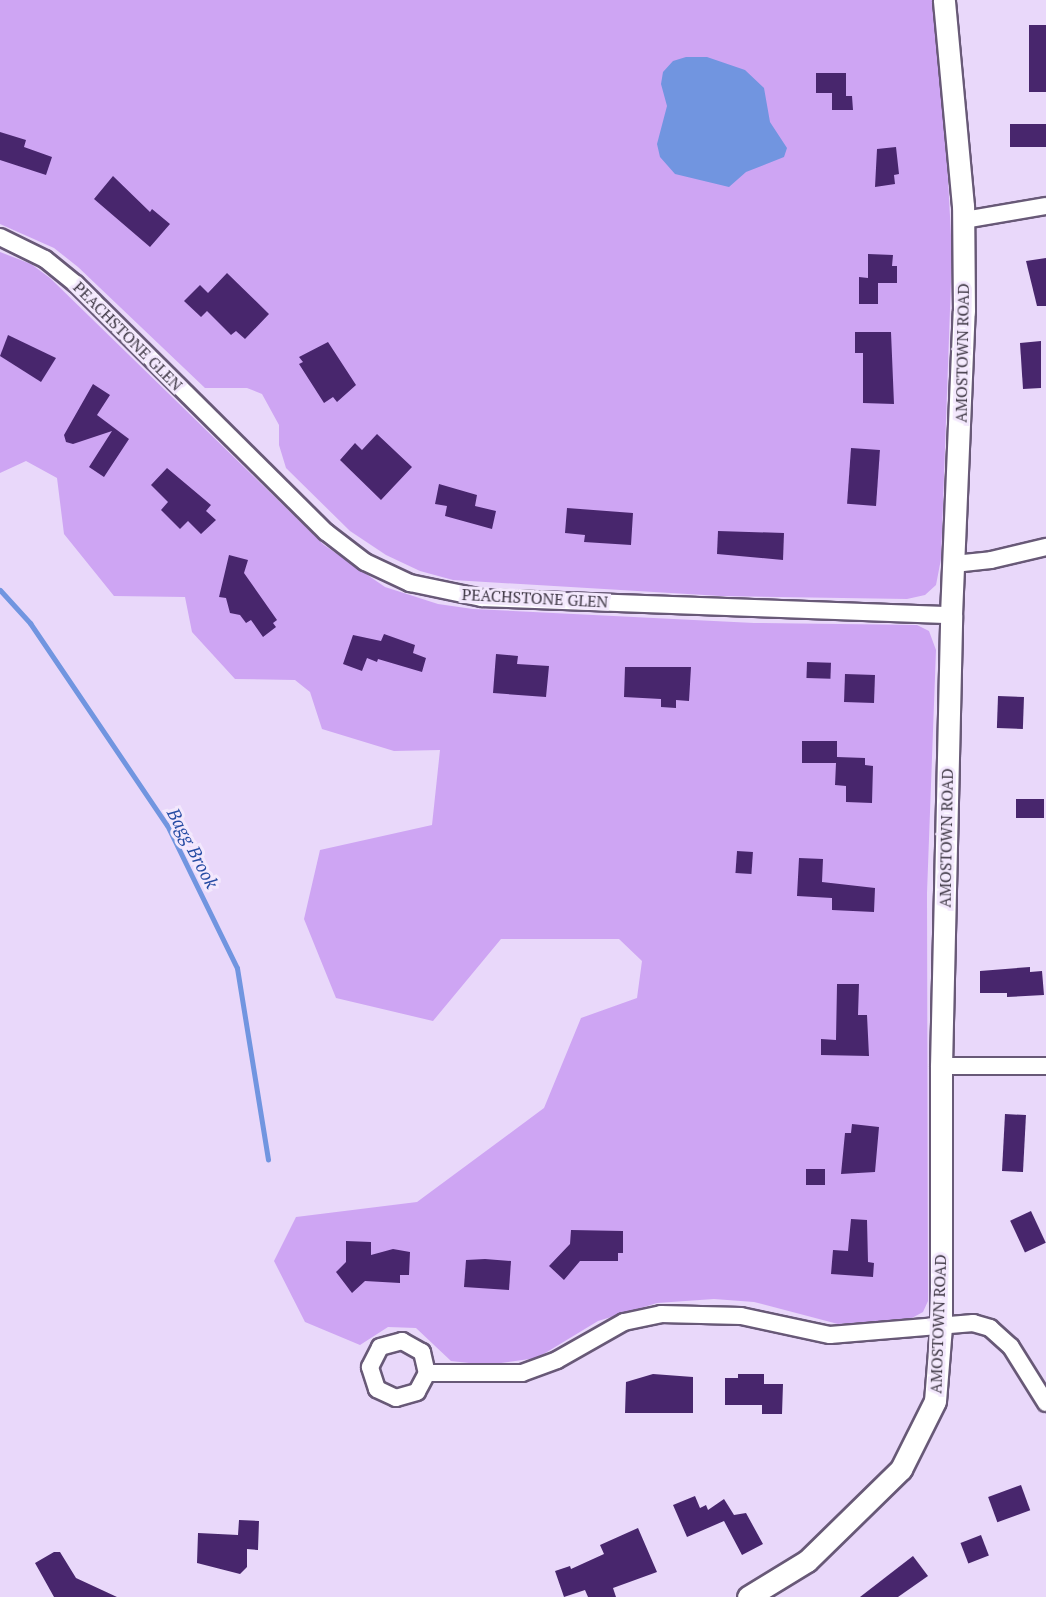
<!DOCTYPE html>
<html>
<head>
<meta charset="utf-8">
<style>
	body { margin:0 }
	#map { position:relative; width:1046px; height:1597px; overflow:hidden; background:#e9d8fa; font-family:"PT Serif",serif }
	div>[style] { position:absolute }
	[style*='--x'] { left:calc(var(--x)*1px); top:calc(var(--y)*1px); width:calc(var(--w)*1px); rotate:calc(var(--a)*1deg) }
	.green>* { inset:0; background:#cea5f3 }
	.water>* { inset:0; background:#7195e0 }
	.stream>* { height:5px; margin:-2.5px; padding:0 2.5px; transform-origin:2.5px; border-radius:2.5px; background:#7195e0 }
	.building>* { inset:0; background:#48266d; transform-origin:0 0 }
	.roads { filter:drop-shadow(2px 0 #685977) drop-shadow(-2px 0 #685977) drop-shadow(0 2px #685977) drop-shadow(0 -2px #685977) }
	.minor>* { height:16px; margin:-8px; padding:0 8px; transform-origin:8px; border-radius:8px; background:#fff }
	.tertiary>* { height:21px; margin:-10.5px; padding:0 10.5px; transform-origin:10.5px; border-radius:10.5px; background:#fff }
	span { translate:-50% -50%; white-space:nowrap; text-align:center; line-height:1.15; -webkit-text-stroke:6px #f3e8fd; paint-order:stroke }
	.street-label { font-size:16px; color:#3d3643 }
	.water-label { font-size:18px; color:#254ba3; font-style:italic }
</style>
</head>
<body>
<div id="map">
	<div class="green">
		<i style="clip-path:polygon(0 0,932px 0,945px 122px,952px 254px,941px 559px,936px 585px,925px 595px,907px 599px,721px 596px,453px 580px,420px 571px,386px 555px,350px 531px,286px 468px,279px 445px,279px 425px,262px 394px,247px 388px,205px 388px,78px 267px,54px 248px,0 224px)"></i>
		<i style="clip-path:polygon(0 252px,31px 264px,50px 278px,324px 545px,385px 587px,438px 604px,473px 609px,754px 623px,917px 625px,929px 631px,936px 650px,927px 893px,928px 1301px,923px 1312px,910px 1319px,838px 1324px,754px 1302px,714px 1299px,657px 1303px,598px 1321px,537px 1358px,487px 1365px,451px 1361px,416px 1328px,388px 1327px,360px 1345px,305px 1322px,274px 1261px,296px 1217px,417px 1202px,544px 1108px,581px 1018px,637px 998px,642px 961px,619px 939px,501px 939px,433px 1021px,336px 998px,304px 919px,320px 850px,432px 825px,440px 750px,394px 751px,322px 729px,310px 692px,295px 680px,235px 679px,192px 632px,185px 597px,114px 596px,64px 534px,57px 478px,26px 461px,0 473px)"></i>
	</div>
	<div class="water">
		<i style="clip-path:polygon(686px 57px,707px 57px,745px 70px,764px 88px,770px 122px,787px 148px,784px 157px,746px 172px,729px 187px,675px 174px,660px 157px,657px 144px,667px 106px,661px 84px,663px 72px,673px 61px)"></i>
	</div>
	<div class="stream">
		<i style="--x:0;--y:590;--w:45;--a:47.7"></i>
		<i style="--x:30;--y:623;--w:244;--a:55.9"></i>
		<i style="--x:167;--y:825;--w:159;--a:63.9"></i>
		<i style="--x:237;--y:968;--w:194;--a:80.8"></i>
	</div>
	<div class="building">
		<i style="left:1029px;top:25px;width:17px;height:67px"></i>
		<i style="clip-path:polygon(816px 73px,846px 73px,846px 96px,852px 96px,853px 110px,832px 110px,832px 93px,816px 93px)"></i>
		<i style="left:1046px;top:124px;width:23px;height:36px;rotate:90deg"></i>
		<i style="clip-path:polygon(0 132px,26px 140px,24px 147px,52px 157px,46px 175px,0 160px)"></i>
		<i style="clip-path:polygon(896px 147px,899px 174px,894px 175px,895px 184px,875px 187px,877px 149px)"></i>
		<i style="clip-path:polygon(113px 176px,150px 212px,152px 209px,170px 224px,150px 247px,94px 199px)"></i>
		<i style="clip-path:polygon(868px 254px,893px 255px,892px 266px,897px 266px,897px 283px,878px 283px,878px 304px,859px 304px,859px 277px,868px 278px)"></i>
		<i style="clip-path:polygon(1046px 258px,1046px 306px,1037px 306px,1026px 261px)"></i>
		<i style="clip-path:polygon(227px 273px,269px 314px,245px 339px,236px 331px,231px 335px,207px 311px,201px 317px,184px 301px,200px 285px,208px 293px)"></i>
		<i style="clip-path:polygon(855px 332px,891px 332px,894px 404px,863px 403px,863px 353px,855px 353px)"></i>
		<i style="clip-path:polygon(8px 335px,56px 358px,41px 382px,0 356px)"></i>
		<i style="clip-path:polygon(1041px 341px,1041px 388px,1023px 389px,1020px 343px)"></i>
		<i style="clip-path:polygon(328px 342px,356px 385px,337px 402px,333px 397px,324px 403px,299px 364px,303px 362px,299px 357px)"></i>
		<i style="clip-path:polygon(93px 384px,110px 395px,97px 415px,129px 439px,104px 477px,89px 467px,112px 431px,73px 444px,66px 442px,64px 435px)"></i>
		<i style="clip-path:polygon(377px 434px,412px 467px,381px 500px,340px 460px,355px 443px,362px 450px)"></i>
		<i style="left:851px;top:448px;width:29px;height:56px;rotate:4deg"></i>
		<i style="clip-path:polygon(167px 468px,211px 505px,206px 511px,216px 520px,201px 534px,188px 521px,180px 529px,161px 510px,168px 502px,151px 485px)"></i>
		<i style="clip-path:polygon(439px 484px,477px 495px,475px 506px,496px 511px,492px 529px,445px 516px,447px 506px,435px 504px)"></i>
		<i style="clip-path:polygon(567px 508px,633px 513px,631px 545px,584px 542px,585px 535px,565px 533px)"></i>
		<i style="clip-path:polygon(718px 531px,784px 533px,783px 560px,717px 554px)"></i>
		<i style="clip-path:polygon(229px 555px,248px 560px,244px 573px,277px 620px,273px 623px,276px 627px,263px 637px,251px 620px,246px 623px,240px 615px,230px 613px,226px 598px,219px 597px)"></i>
		<i style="clip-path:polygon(384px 634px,415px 645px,413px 653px,426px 658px,422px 672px,378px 659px,377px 662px,367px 658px,362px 671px,343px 664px,353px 635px,381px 641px)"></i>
		<i style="clip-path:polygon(496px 654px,518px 656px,517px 664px,549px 666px,546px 697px,493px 693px)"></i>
		<i style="left:807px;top:662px;width:24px;height:16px;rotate:2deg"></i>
		<i style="clip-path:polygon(625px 667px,691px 667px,689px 701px,676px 700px,676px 708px,661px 707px,661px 699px,624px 697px)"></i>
		<i style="left:845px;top:674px;width:30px;height:28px;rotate:2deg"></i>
		<i style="left:998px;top:696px;width:26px;height:32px;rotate:2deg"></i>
		<i style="clip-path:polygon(802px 741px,837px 741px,837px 757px,865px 758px,865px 765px,873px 766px,872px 803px,846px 802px,846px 786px,835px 785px,836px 763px,802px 763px)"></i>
		<i style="left:1044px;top:799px;width:19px;height:28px;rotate:90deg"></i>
		<i style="left:737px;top:851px;width:16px;height:22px;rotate:4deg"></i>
		<i style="clip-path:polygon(799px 858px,823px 859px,822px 882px,875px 888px,874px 912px,832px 910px,832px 898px,797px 896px)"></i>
		<i style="clip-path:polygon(1030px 967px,1030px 972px,1042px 971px,1044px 995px,1007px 997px,1007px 993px,980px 993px,980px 971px)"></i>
		<i style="clip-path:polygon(837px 984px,859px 984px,858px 1015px,867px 1015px,869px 1056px,821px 1055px,821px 1039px,836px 1040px)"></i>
		<i style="left:1005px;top:1114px;width:21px;height:57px;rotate:3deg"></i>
		<i style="clip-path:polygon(852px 1124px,879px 1127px,875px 1172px,841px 1174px,845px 1133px,851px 1133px)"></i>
		<i style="left:806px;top:1169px;width:19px;height:16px"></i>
		<i style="left:1031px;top:1211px;width:35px;height:23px;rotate:65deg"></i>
		<i style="clip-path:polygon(851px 1219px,867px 1220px,868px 1262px,874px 1263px,873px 1277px,831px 1274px,833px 1250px,848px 1251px)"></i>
		<i style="clip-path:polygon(571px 1230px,623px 1231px,623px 1253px,618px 1253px,618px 1261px,580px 1261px,564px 1280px,549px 1266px,570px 1244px)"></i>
		<i style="clip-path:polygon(346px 1241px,371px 1242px,371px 1255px,393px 1249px,410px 1252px,409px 1275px,400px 1275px,400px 1283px,365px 1281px,352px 1293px,336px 1272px,346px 1262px)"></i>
		<i style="clip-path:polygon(485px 1259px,511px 1261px,509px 1290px,464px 1287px,466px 1260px)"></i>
		<i style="clip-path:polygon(653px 1374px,693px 1377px,693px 1413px,625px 1413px,626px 1382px)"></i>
		<i style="clip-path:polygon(738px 1374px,764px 1374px,764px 1384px,783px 1384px,782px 1414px,762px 1414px,762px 1405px,725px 1405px,725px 1378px,738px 1378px)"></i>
		<i style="left:1021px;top:1485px;width:27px;height:35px;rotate:70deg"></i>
		<i style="clip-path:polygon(695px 1496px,700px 1508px,706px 1505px,708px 1510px,724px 1499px,734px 1515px,746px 1513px,763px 1544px,742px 1555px,724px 1521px,687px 1537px,673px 1505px)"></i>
		<i style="clip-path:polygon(239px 1520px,259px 1521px,258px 1550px,247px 1549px,247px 1567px,240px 1574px,197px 1563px,198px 1533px,238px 1535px)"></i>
		<i style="clip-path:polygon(638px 1528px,657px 1572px,613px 1588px,616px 1597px,588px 1597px,585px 1590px,564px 1597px,555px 1571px,570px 1566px,571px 1569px,604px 1554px,600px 1545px)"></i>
		<i style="left:981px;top:1535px;width:22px;height:22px;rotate:69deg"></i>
		<i style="clip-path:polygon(54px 1552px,60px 1552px,76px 1578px,117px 1597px,54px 1597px,35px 1563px)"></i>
		<i style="clip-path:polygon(913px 1556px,928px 1576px,898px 1597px,860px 1597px)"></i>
	</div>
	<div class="roads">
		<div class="minor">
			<i style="--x:964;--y:220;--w:83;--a:-9.7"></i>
			<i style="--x:0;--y:237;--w:50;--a:26.1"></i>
			<i style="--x:45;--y:259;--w:40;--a:39"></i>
			<i style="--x:76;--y:284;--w:352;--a:44.8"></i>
			<i style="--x:326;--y:532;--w:49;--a:37.6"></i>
			<i style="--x:365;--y:562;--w:50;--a:25"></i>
			<i style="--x:410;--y:583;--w:74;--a:11.8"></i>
			<i style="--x:482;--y:598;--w:469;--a:2.1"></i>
			<i style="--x:954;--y:564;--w:37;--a:-6"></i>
			<i style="--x:991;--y:560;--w:57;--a:-13.3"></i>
			<i style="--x:941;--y:1066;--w:105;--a:0"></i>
			<i style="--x:427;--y:1373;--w:21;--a:118"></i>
			<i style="--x:417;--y:1392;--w:22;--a:164"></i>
			<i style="--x:396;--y:1398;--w:21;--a:-155"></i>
			<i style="--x:377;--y:1389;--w:23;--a:-108"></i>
			<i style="--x:370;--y:1367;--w:22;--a:-63"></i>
			<i style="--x:380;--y:1347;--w:23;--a:-15"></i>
			<i style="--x:402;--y:1341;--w:23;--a:29"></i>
			<i style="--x:422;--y:1352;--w:22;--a:77"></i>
			<i style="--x:427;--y:1373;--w:95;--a:0"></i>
			<i style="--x:522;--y:1373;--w:37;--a:-20"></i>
			<i style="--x:557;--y:1360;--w:77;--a:-29.6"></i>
			<i style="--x:624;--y:1322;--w:38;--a:-12"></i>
			<i style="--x:661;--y:1314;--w:80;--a:1.4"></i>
			<i style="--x:741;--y:1316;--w:91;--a:12.1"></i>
			<i style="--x:830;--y:1335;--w:144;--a:-4.8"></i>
			<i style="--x:973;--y:1323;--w:18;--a:16"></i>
			<i style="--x:990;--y:1328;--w:28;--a:42"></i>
			<i style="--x:1011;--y:1347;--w:66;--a:58"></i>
		</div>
		<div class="tertiary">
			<i style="--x:748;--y:1597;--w:69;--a:-31.4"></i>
			<i style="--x:807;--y:1561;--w:132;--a:-44.4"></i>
			<i style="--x:901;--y:1469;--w:76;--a:-63.4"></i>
			<i style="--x:935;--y:1401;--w:75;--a:-85.4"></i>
			<i style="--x:941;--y:1326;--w:260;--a:-90"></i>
			<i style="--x:941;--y:1066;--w:451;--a:-88.7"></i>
			<i style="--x:951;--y:615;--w:304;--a:-87.6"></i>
			<i style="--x:964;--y:311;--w:105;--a:-90.5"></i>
			<i style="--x:963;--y:206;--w:207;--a:-95.3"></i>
		</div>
	</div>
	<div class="street-label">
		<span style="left:128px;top:336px;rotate:45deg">PEACHSTONE GLEN</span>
		<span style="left:962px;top:353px;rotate:-89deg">AMOSTOWN ROAD</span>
		<span style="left:535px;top:598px;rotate:3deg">PEACHSTONE GLEN</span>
		<span style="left:946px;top:838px;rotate:-89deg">AMOSTOWN ROAD</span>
		<span style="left:938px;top:1324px;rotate:-88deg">AMOSTOWN ROAD</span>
	</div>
	<div class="water-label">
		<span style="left:193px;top:848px;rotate:62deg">Bagg Brook</span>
	</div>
</div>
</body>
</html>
